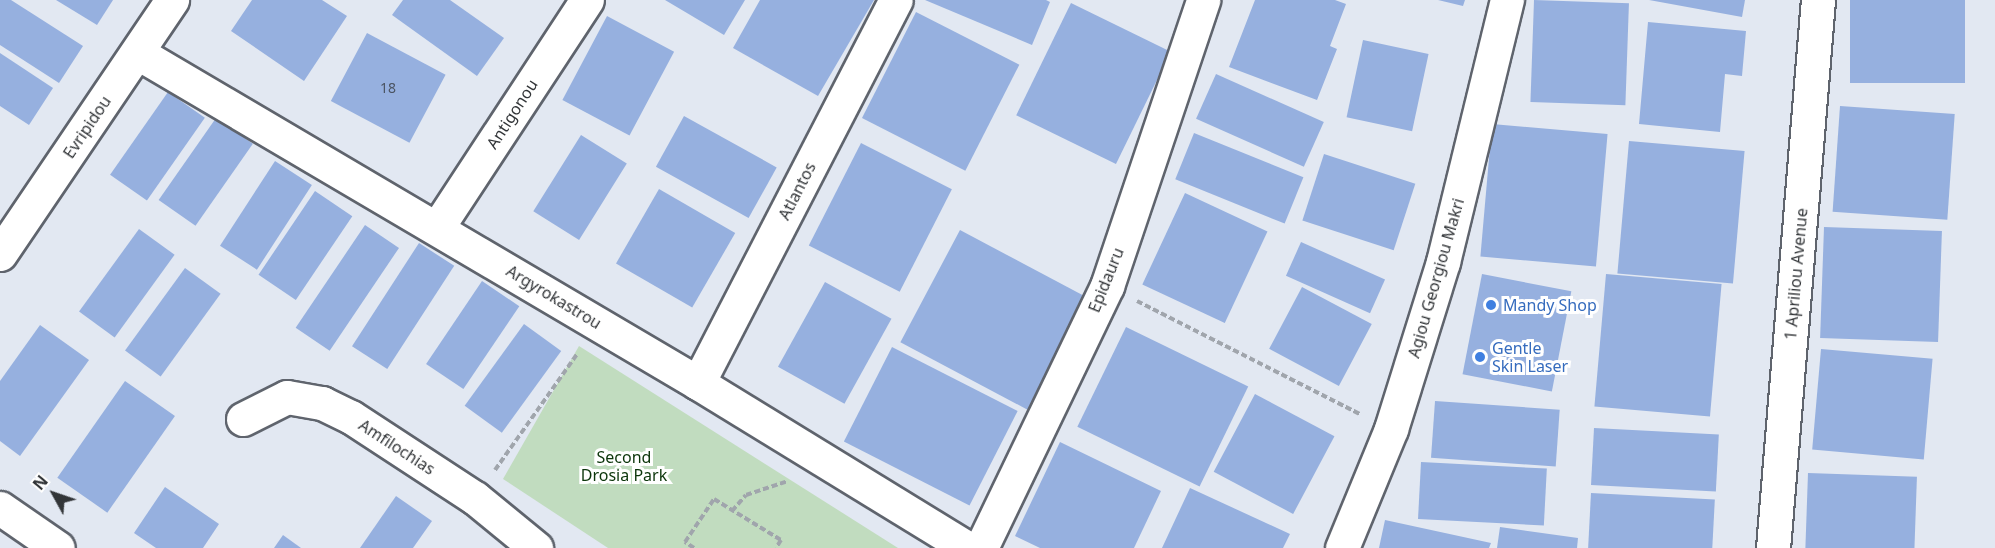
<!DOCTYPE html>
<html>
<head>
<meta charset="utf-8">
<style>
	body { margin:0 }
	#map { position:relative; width:1995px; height:548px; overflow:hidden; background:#e2e8f2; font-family:"Noto Sans",sans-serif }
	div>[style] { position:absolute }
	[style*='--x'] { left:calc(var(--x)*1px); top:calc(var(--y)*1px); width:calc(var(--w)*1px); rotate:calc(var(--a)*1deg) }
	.green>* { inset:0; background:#c1dcbf }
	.building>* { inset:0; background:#96b0df; transform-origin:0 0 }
	.path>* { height:4px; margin-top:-2px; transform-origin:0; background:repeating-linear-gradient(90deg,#a0a5ac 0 6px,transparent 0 9px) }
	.roads { filter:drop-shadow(2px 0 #5f646d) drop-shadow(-2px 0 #5f646d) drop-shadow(0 2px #5f646d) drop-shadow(0 -2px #5f646d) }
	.minor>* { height:33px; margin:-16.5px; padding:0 16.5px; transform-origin:16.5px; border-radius:16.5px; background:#fff }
	.tertiary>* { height:33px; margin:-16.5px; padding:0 16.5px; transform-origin:16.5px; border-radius:16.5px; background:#fff }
	.secondary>* { height:33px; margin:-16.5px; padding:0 16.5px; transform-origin:16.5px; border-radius:16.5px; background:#fff }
	.dots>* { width:16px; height:16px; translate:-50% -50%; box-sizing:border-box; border:3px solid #fff; border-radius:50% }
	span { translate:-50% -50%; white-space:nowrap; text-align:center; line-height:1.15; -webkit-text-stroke:6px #fff; paint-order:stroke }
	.number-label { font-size:14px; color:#4b5462 }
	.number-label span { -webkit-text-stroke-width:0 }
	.street-label { font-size:16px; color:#323538 }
	.shop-label { font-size:16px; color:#366cbe }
	.left { translate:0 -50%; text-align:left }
	.park-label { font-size:16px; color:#0b350a }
	.north { position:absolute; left:24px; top:464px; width:60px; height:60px; -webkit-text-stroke:4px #fff; paint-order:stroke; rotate:310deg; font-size:16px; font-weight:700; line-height:24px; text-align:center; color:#323538 }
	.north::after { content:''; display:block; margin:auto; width:21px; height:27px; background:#323538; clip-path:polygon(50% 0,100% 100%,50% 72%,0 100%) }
</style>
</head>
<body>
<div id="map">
	<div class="green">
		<i style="clip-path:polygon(579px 346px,898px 548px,608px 548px,503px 479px)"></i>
	</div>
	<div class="building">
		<i style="clip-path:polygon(0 0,11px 0,83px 46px,59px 83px,0 45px)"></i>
		<i style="clip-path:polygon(56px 0,113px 0,97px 25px)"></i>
		<i style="clip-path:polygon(252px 0,322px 0,347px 16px,304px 81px,231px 31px)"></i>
		<i style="clip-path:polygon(403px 0,450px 0,504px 38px,477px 76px,392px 15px)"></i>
		<i style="clip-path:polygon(665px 0,745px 0,724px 35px)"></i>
		<i style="clip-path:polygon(760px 0,874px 0,818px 96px,733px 48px)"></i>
		<i style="clip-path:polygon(925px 0,1046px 0,1050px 2px,1032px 45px)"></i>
		<i style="clip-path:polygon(1255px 0,1335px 0,1346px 4px,1330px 46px,1337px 49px,1317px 100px,1229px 67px)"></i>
		<i style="clip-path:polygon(1438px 0,1465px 0,1463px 6px)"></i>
		<i style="left:1534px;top:0;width:95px;height:102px;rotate:2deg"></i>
		<i style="clip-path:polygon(1649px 0,1745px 0,1742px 17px)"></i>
		<i style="left:1850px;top:0;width:115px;height:83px"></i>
		<i style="left:1071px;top:3px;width:111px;height:125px;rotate:26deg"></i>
		<i style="left:916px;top:12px;width:116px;height:119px;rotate:27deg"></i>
		<i style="left:607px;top:16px;width:76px;height:95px;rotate:28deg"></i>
		<i style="clip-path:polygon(1648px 22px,1746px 31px,1742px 76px,1725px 74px,1720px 132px,1639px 124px)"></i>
		<i style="left:367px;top:33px;width:89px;height:77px;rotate:28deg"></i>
		<i style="left:1363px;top:40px;width:67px;height:79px;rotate:12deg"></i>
		<i style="clip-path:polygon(0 53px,53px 88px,29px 125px,0 106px)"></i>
		<i style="left:1216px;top:74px;width:118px;height:49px;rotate:24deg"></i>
		<i style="left:168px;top:92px;width:45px;height:101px;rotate:35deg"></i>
		<i style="left:1840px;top:106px;width:115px;height:106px;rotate:4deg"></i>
		<i style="left:684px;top:116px;width:106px;height:58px;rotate:29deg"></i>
		<i style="left:216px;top:118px;width:45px;height:100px;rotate:35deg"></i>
		<i style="left:1492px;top:124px;width:116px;height:133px;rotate:5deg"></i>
		<i style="left:1194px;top:133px;width:118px;height:50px;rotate:22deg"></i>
		<i style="left:581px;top:135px;width:54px;height:90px;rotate:32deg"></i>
		<i style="left:1629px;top:141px;width:116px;height:133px;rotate:5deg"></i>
		<i style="left:861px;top:143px;width:102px;height:115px;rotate:27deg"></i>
		<i style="left:1324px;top:154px;width:96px;height:70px;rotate:18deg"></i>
		<i style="left:275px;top:161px;width:44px;height:101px;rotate:33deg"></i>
		<i style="left:659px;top:189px;width:88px;height:86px;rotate:30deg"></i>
		<i style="left:315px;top:191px;width:45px;height:101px;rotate:34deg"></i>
		<i style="left:1185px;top:193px;width:91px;height:101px;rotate:25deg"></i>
		<i style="left:365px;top:225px;width:41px;height:124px;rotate:34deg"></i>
		<i style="left:1824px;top:227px;width:118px;height:111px;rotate:2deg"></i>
		<i style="left:139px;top:229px;width:44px;height:102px;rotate:36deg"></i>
		<i style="left:960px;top:230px;width:144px;height:127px;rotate:28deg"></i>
		<i style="left:1301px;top:242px;width:92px;height:37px;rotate:24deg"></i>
		<i style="left:419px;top:243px;width:42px;height:123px;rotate:33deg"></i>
		<i style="left:185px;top:268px;width:44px;height:102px;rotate:36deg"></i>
		<i style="left:1482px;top:274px;width:91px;height:102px;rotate:11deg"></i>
		<i style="left:1606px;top:274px;width:116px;height:133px;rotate:5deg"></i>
		<i style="left:482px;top:281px;width:45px;height:100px;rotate:34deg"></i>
		<i style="left:825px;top:282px;width:76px;height:97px;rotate:29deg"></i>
		<i style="left:1302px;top:287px;width:79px;height:70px;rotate:28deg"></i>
		<i style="left:524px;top:324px;width:46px;height:101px;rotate:36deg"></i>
		<i style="clip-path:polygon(40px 325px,89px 360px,20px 456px,0 441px,0 381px)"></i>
		<i style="left:1126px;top:327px;width:136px;height:111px;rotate:26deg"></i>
		<i style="left:892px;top:347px;width:141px;height:106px;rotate:27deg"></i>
		<i style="left:1821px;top:349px;width:112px;height:101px;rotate:5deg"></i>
		<i style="left:125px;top:381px;width:61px;height:118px;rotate:35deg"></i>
		<i style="left:1255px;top:394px;width:90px;height:88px;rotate:28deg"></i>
		<i style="left:1435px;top:401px;width:125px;height:57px;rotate:4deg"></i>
		<i style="left:1594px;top:428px;width:125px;height:57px;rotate:3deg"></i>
		<i style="clip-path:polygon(1060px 442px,1161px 491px,1134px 548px,1040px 548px,1015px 536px)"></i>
		<i style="left:1421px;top:462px;width:126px;height:57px;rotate:3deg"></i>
		<i style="left:1808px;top:473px;width:109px;height:75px;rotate:2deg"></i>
		<i style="clip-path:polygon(165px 487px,219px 524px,203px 548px,156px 548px,134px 533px)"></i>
		<i style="clip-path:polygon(1190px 488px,1290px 534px,1283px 548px,1162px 548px)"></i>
		<i style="left:1591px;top:493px;width:124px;height:55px;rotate:3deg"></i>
		<i style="clip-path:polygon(396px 496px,432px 521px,413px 548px,360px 548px)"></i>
		<i style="clip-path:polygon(1385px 520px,1491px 543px,1489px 548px,1379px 548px)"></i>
		<i style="clip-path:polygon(1500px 527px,1578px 538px,1577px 548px,1497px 548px)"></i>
		<i style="clip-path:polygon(283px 535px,301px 548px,274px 548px)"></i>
	</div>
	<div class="path">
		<i style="--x:1137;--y:301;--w:250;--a:26.9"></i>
		<i style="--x:495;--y:470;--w:142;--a:-54.7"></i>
		<i style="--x:732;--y:511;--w:21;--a:-49"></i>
		<i style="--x:746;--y:495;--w:44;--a:-18.4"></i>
		<i style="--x:694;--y:548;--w:11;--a:-146"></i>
		<i style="--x:685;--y:542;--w:52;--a:-56"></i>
		<i style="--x:714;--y:499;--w:79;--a:31.5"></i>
		<i style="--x:781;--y:540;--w:9;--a:122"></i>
	</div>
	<div class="roads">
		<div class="minor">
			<i style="--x:138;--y:53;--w:650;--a:30.51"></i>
			<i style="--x:698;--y:383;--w:316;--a:31.5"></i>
			<i style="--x:437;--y:228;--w:273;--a:-56.7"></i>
			<i style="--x:0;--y:254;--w:307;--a:-55.9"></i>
			<i style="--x:698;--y:383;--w:431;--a:-62.7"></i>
			<i style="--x:243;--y:419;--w:49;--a:-26.6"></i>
			<i style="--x:287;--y:397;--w:36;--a:10"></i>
			<i style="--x:322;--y:403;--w:32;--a:26"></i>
			<i style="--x:351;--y:417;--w:148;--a:33.2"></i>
			<i style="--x:475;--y:498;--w:79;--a:39.3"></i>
			<i style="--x:0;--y:508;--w:70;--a:34.6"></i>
			<i style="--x:981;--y:548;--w:291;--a:-64.3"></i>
			<i style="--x:1107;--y:286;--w:302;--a:-71.4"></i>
		</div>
		<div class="tertiary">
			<i style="--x:1342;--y:548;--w:129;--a:-67.6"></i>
			<i style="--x:1391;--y:429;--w:175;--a:-72.7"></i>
			<i style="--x:1443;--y:262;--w:270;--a:-76.3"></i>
		</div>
		<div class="secondary">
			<i style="--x:1773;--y:548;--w:550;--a:-85.31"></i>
		</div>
	</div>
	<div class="dots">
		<i style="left:1491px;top:305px;background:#3f7fe0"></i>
		<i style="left:1480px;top:357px;background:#3f7fe0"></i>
	</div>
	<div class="number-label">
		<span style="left:388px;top:88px">18</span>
	</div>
	<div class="street-label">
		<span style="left:512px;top:114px;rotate:-57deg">Antigonou</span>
		<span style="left:87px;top:127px;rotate:-56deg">Evripidou</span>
		<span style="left:797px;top:191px;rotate:-63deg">Atlantos</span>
		<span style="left:1796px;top:274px;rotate:-85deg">1 Apriliou Avenue</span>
		<span style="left:1436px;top:278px;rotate:-74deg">Agiou Georgiou Makri</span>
		<span style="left:1106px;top:280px;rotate:-68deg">Epidauru</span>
		<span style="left:554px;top:297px;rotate:31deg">Argyrokastrou</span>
		<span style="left:397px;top:447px;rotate:33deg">Amfilochias</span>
	</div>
	<div class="shop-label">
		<span class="left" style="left:1503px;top:305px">Mandy Shop</span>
		<span class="left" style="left:1492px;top:357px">Gentle<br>Skin Laser</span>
	</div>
	<div class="park-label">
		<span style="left:624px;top:466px">Second<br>Drosia Park</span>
	</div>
	<div class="north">N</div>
</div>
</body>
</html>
